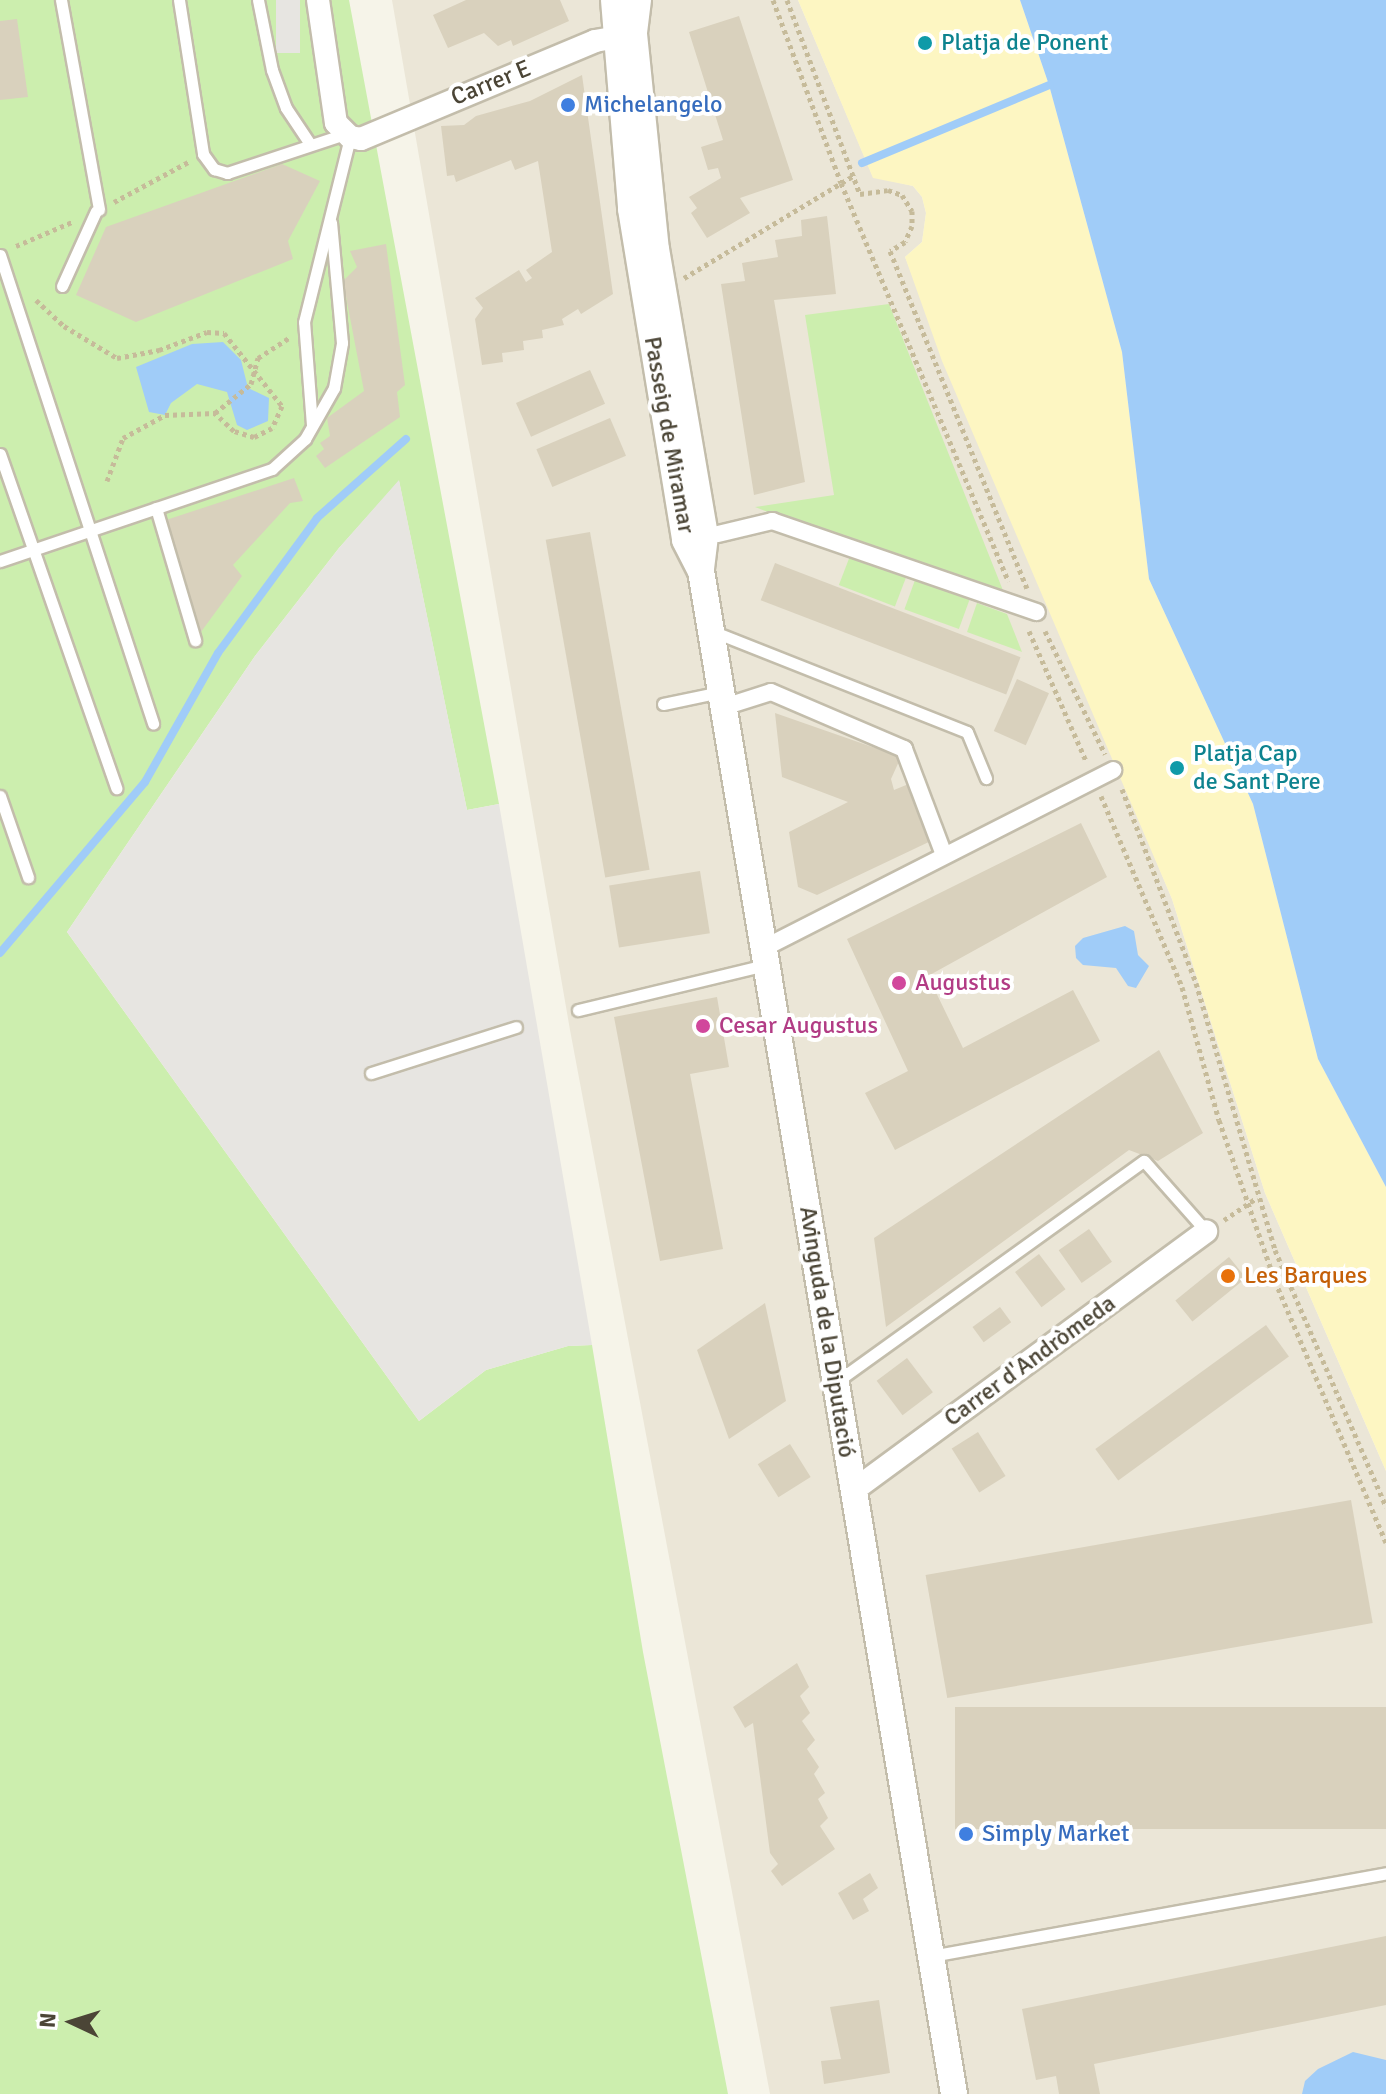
<!DOCTYPE html>
<html>
<head>
<meta charset="utf-8">
<style>
	body { margin:0 }
	#map { position:relative; width:1386px; height:2094px; overflow:hidden; background:#f6f4e9; font-family:Signika,sans-serif }
	div>[style] { position:absolute }
	[style*='--x'] { left:calc(var(--x)*1px); top:calc(var(--y)*1px); width:calc(var(--w)*1px); rotate:calc(var(--a)*1deg) }
	.residential>* { inset:0; background:#ebe6d7 }
	.green>* { inset:0; background:#cceeae; transform-origin:0 0 }
	.sand>* { inset:0; background:#fdf6c2 }
	.parking>* { inset:0; background:#e7e5e1; transform-origin:0 0 }
	.water>* { inset:0; background:#a0ccf8 }
	.stream>* { height:8px; margin:-4px; padding:0 4px; transform-origin:4px; border-radius:4px; background:#a0ccf8 }
	.building>* { inset:0; background:#d9d1bd; transform-origin:0 0 }
	.path>* { height:5px; margin-top:-2.5px; transform-origin:0; background:repeating-linear-gradient(90deg,#c6bb9a 0 4px,transparent 0 8px) }
	.roads { filter:drop-shadow(2px 0 #c3bdab) drop-shadow(-2px 0 #c3bdab) drop-shadow(0 2px #c3bdab) drop-shadow(0 -2px #c3bdab) }
	.service>* { height:11px; margin:-5.5px; padding:0 5.5px; transform-origin:5.5px; border-radius:5.5px; background:#fff }
	.pedestrian>* { height:16px; margin:-8px; padding:0 8px; transform-origin:8px; border-radius:8px; background:#fff }
	.minor>* { height:22px; margin:-11px; padding:0 11px; transform-origin:11px; border-radius:11px; background:#fff }
	.tertiary>* { height:26px; margin:-13px; padding:0 13px; transform-origin:13px; border-radius:13px; background:#fff }
	.dots>* { width:22px; height:22px; translate:-50% -50%; box-sizing:border-box; border:4px solid #fff; border-radius:50% }
	span { translate:-50% -50%; white-space:nowrap; text-align:center; line-height:1.15; -webkit-text-stroke:8px #fff; paint-order:stroke }
	.culture-label { font-size:24px; color:#0d838f }
	.left { translate:0 -50%; text-align:left }
	.street-label { font-size:24px; color:#4b4536 }
	.shop-label { font-size:24px; color:#366cbe }
	.hotel-label { font-size:24px; color:#b23c85 }
	.food-label { font-size:24px; color:#c56008 }
	.north { position:absolute; left:32px; top:1982px; width:80px; height:80px; -webkit-text-stroke:6px #fff; paint-order:stroke; rotate:274deg; font-size:22px; font-weight:700; line-height:32px; text-align:center; color:#4b4536 }
	.north::after { content:''; display:block; margin:auto; width:28px; height:36px; background:#4b4536; clip-path:polygon(50% 0,100% 100%,50% 72%,0 100%) }
</style>
</head>
<body>
<div id="map">
	<div class="residential">
		<i style="clip-path:polygon(392px 0,798px 0,873px 177px,913px 186px,922px 197px,926px 213px,922px 242px,905px 257px,1172px 899px,1265px 1193px,1386px 1471px,1386px 2094px,770px 2094px,570px 1030px)"></i>
	</div>
	<div class="green">
		<i style="clip-path:polygon(0 0,349px 0,499px 804px,467px 810px,399px 481px,339px 548px,255px 656px,67px 932px,419px 1421px,486px 1370px,568px 1346px,592px 1345px,643px 1652px,728px 2094px,0 2094px)"></i>
		<i style="clip-path:polygon(889px 304px,1008px 603px,755px 507px,834px 495px,805px 315px)"></i>
		<i style="left:850px;top:556px;width:60px;height:31px;rotate:21deg"></i>
		<i style="left:915px;top:580px;width:58px;height:31px;rotate:20deg"></i>
		<i style="clip-path:polygon(977px 603px,1007px 614px,1022px 652px,967px 632px)"></i>
	</div>
	<div class="sand">
		<i style="clip-path:polygon(798px 0,1020px 0,1049px 85px,1122px 352px,1149px 579px,1253px 804px,1318px 1059px,1386px 1187px,1386px 1471px,1265px 1193px,1172px 899px,942px 361px,905px 257px,922px 242px,926px 213px,922px 197px,913px 186px,873px 178px)"></i>
	</div>
	<div class="parking">
		<i style="left:276px;top:0;width:24px;height:53px"></i>
		<i style="clip-path:polygon(399px 480px,467px 810px,499px 804px,592px 1345px,568px 1346px,486px 1370px,419px 1421px,67px 932px,255px 656px,339px 548px)"></i>
	</div>
	<div class="water">
		<i style="clip-path:polygon(1020px 0,1386px 0,1386px 1187px,1318px 1059px,1253px 804px,1149px 579px,1122px 352px,1049px 85px)"></i>
		<i style="clip-path:polygon(223px 342px,241px 360px,248px 388px,269px 398px,268px 421px,247px 430px,237px 425px,227px 392px,197px 384px,171px 403px,165px 415px,149px 412px,136px 367px,192px 344px)"></i>
		<i style="clip-path:polygon(1125px 926px,1134px 931px,1138px 955px,1149px 966px,1136px 988px,1128px 986px,1116px 968px,1083px 965px,1076px 958px,1075px 946px,1083px 938px)"></i>
		<i style="clip-path:polygon(1353px 2052px,1386px 2060px,1386px 2094px,1302px 2094px,1305px 2081px,1318px 2069px)"></i>
	</div>
	<div class="stream">
		<i style="--x:862;--y:163;--w:203;--a:-22.6"></i>
		<i style="--x:0;--y:953;--w:224;--a:-49.7"></i>
		<i style="--x:145;--y:782;--w:148;--a:-60.5"></i>
		<i style="--x:218;--y:653;--w:167;--a:-53.7"></i>
		<i style="--x:317;--y:518;--w:119;--a:-41.6"></i>
	</div>
	<div class="building">
		<i style="clip-path:polygon(466px 0,560px 0,569px 21px,513px 46px,511px 40px,498px 46px,484px 33px,448px 48px,433px 15px)"></i>
		<i style="clip-path:polygon(739px 16px,793px 180px,740px 198px,750px 213px,707px 238px,691px 213px,697px 208px,689px 197px,721px 178px,718px 168px,708px 170px,701px 147px,723px 140px,689px 32px)"></i>
		<i style="clip-path:polygon(17px 19px,28px 97px,0 100px,0 21px)"></i>
		<i style="clip-path:polygon(582px 75px,613px 294px,581px 314px,578px 309px,562px 319px,564px 325px,542px 330px,543px 338px,523px 341px,524px 350px,502px 353px,503px 362px,482px 365px,475px 319px,483px 308px,475px 298px,519px 270px,526px 282px,532px 278px,526px 270px,552px 252px,538px 161px,515px 170px,511px 160px,456px 182px,454px 175px,447px 176px,441px 126px,464px 125px,476px 116px,530px 101px)"></i>
		<i style="clip-path:polygon(282px 164px,320px 181px,288px 241px,293px 259px,136px 322px,76px 295px,106px 227px)"></i>
		<i style="clip-path:polygon(827px 216px,836px 294px,774px 300px,805px 482px,754px 495px,721px 284px,745px 281px,742px 263px,778px 257px,775px 240px,802px 236px,801px 220px)"></i>
		<i style="clip-path:polygon(386px 244px,405px 385px,397px 392px,400px 417px,325px 468px,316px 456px,324px 449px,320px 443px,330px 436px,327px 418px,364px 391px,343px 281px,357px 267px,350px 251px)"></i>
		<i style="left:590px;top:370px;width:37px;height:81px;rotate:66deg"></i>
		<i style="left:610px;top:418px;width:41px;height:80px;rotate:67deg"></i>
		<i style="clip-path:polygon(294px 478px,303px 501px,290px 503px,233px 565px,242px 576px,198px 636px,163px 521px)"></i>
		<i style="left:590px;top:532px;width:343px;height:45px;rotate:80deg"></i>
		<i style="left:775px;top:563px;width:263px;height:40px;rotate:21deg"></i>
		<i style="left:1017px;top:679px;width:35px;height:57px;rotate:24deg"></i>
		<i style="clip-path:polygon(775px 713px,901px 757px,891px 779px,894px 790px,911px 783px,933px 840px,817px 895px,798px 887px,789px 832px,848px 802px,782px 777px)"></i>
		<i style="clip-path:polygon(1081px 823px,1107px 877px,928px 976px,963px 1048px,1073px 990px,1100px 1041px,895px 1150px,865px 1093px,908px 1071px,847px 939px)"></i>
		<i style="left:700px;top:871px;width:63px;height:92px;rotate:81deg"></i>
		<i style="clip-path:polygon(717px 997px,729px 1067px,690px 1074px,723px 1249px,660px 1261px,614px 1017px)"></i>
		<i style="clip-path:polygon(1159px 1050px,1203px 1133px,1158px 1161px,1129px 1150px,886px 1327px,874px 1238px)"></i>
		<i style="left:1089px;top:1229px;width:40px;height:37px;rotate:55deg"></i>
		<i style="left:1039px;top:1254px;width:44px;height:30px;rotate:53deg"></i>
		<i style="left:1229px;top:1257px;width:27px;height:69px;rotate:51deg"></i>
		<i style="clip-path:polygon(765px 1303px,786px 1401px,729px 1439px,697px 1350px)"></i>
		<i style="left:1000px;top:1307px;width:19px;height:34px;rotate:54deg"></i>
		<i style="left:1266px;top:1325px;width:39px;height:211px;rotate:54deg"></i>
		<i style="left:907px;top:1358px;width:43px;height:38px;rotate:53deg"></i>
		<i style="left:978px;top:1432px;width:52px;height:31px;rotate:58deg"></i>
		<i style="left:790px;top:1444px;width:39px;height:38px;rotate:58deg"></i>
		<i style="left:1351px;top:1500px;width:125px;height:432px;rotate:80deg"></i>
		<i style="clip-path:polygon(797px 1663px,809px 1687px,800px 1696px,810px 1713px,802px 1721px,815px 1740px,807px 1749px,819px 1767px,814px 1774px,825px 1793px,818px 1799px,828px 1818px,820px 1826px,835px 1849px,782px 1886px,771px 1871px,778px 1864px,770px 1853px,753px 1723px,745px 1728px,733px 1707px)"></i>
		<i style="left:1386px;top:1707px;width:122px;height:431px;rotate:90deg"></i>
		<i style="clip-path:polygon(870px 1873px,878px 1888px,863px 1899px,869px 1911px,853px 1920px,838px 1893px)"></i>
		<i style="clip-path:polygon(1386px 1936px,1386px 2005px,1094px 2064px,1100px 2094px,1059px 2094px,1056px 2076px,1036px 2080px,1022px 2009px)"></i>
		<i style="clip-path:polygon(879px 2000px,890px 2073px,824px 2084px,821px 2061px,841px 2059px,830px 2007px)"></i>
	</div>
	<div class="path">
		<i style="--x:773;--y:0;--w:195;--a:69.6"></i>
		<i style="--x:841;--y:183;--w:432;--a:67.2"></i>
		<i style="--x:787;--y:0;--w:207;--a:69.4"></i>
		<i style="--x:860;--y:194;--w:28;--a:-8"></i>
		<i style="--x:888;--y:190;--w:15;--a:20"></i>
		<i style="--x:902;--y:195;--w:19;--a:58"></i>
		<i style="--x:912;--y:211;--w:15;--a:90"></i>
		<i style="--x:912;--y:226;--w:17;--a:114"></i>
		<i style="--x:905;--y:242;--w:17;--a:149"></i>
		<i style="--x:890;--y:251;--w:364;--a:67.9"></i>
		<i style="--x:114;--y:202;--w:86;--a:-28.3"></i>
		<i style="--x:16;--y:246;--w:61;--a:-23.2"></i>
		<i style="--x:684;--y:278;--w:200;--a:-31.1"></i>
		<i style="--x:36;--y:300;--w:38;--a:43"></i>
		<i style="--x:64;--y:326;--w:62;--a:31.1"></i>
		<i style="--x:117;--y:358;--w:43;--a:-10.8"></i>
		<i style="--x:159;--y:350;--w:51;--a:-20.6"></i>
		<i style="--x:207;--y:332;--w:17;--a:3"></i>
		<i style="--x:224;--y:333;--w:93;--a:51.5"></i>
		<i style="--x:282;--y:406;--w:24;--a:114"></i>
		<i style="--x:272;--y:428;--w:20;--a:153"></i>
		<i style="--x:254;--y:437;--w:21;--a:-163"></i>
		<i style="--x:234;--y:431;--w:26;--a:-137"></i>
		<i style="--x:107;--y:481;--w:46;--a:-69.6"></i>
		<i style="--x:123;--y:438;--w:48;--a:-28.7"></i>
		<i style="--x:165;--y:415;--w:50;--a:-2.3"></i>
		<i style="--x:215;--y:413;--w:46;--a:-38.9"></i>
		<i style="--x:251;--y:384;--w:27;--a:-75"></i>
		<i style="--x:258;--y:358;--w:37;--a:-33"></i>
		<i style="--x:1029;--y:631;--w:142;--a:66.3"></i>
		<i style="--x:1045;--y:631;--w:137;--a:64"></i>
		<i style="--x:1122;--y:789;--w:208;--a:69.1"></i>
		<i style="--x:1196;--y:983;--w:278;--a:73.5"></i>
		<i style="--x:1275;--y:1250;--w:280;--a:66.6"></i>
		<i style="--x:1101;--y:796;--w:207;--a:67"></i>
		<i style="--x:1182;--y:987;--w:138;--a:74.5"></i>
		<i style="--x:1219;--y:1120;--w:170;--a:70.8"></i>
		<i style="--x:1275;--y:1281;--w:284;--a:67"></i>
		<i style="--x:1224;--y:1220;--w:40;--a:-34"></i>
	</div>
	<div class="roads">
		<div class="service">
			<i style="--x:61;--y:0;--w:213;--a:79.7"></i>
			<i style="--x:179;--y:0;--w:156;--a:81.1"></i>
			<i style="--x:203;--y:154;--w:19;--a:54"></i>
			<i style="--x:214;--y:169;--w:14;--a:17"></i>
			<i style="--x:227;--y:173;--w:124;--a:-18.3"></i>
			<i style="--x:258;--y:0;--w:71;--a:78.7"></i>
			<i style="--x:272;--y:70;--w:40;--a:69.8"></i>
			<i style="--x:286;--y:108;--w:43;--a:56.3"></i>
			<i style="--x:0;--y:255;--w:493;--a:71.9"></i>
			<i style="--x:62;--y:286;--w:82;--a:-65.6"></i>
			<i style="--x:312;--y:425;--w:103;--a:-94.4"></i>
			<i style="--x:304;--y:322;--w:191;--a:-76"></i>
			<i style="--x:0;--y:454;--w:354;--a:70.8"></i>
			<i style="--x:156;--y:508;--w:138;--a:73.5"></i>
			<i style="--x:0;--y:561;--w:287;--a:-18.7"></i>
			<i style="--x:272;--y:469;--w:45;--a:-42.3"></i>
			<i style="--x:305;--y:439;--w:59;--a:-60.4"></i>
			<i style="--x:334;--y:388;--w:46;--a:-79.9"></i>
			<i style="--x:342;--y:343;--w:121;--a:-95.2"></i>
			<i style="--x:712;--y:631;--w:274;--a:21.6"></i>
			<i style="--x:967;--y:732;--w:50;--a:67.6"></i>
			<i style="--x:663;--y:704;--w:58;--a:-11.9"></i>
			<i style="--x:0;--y:796;--w:86;--a:70.9"></i>
			<i style="--x:578;--y:1010;--w:193;--a:-13.5"></i>
			<i style="--x:371;--y:1073;--w:152;--a:-17.6"></i>
			<i style="--x:836;--y:1382;--w:379;--a:-35.7"></i>
			<i style="--x:1144;--y:1161;--w:94;--a:48.5"></i>
			<i style="--x:931;--y:1956;--w:463;--a:-10.3"></i>
		</div>
		<div class="pedestrian">
			<i style="--x:718;--y:534;--w:56;--a:-13.5"></i>
			<i style="--x:772;--y:521;--w:280;--a:19"></i>
			<i style="--x:724;--y:707;--w:49;--a:-17.7"></i>
			<i style="--x:771;--y:692;--w:145;--a:23.2"></i>
			<i style="--x:904;--y:749;--w:113;--a:69.3"></i>
			<i style="--x:764;--y:948;--w:392;--a:-27"></i>
		</div>
		<div class="minor">
			<i style="--x:318;--y:0;--w:124;--a:81.7"></i>
			<i style="--x:336;--y:123;--w:20;--a:45"></i>
			<i style="--x:350;--y:137;--w:11;--a:10"></i>
			<i style="--x:361;--y:139;--w:254;--a:-22.7"></i>
			<i style="--x:595;--y:41;--w:39;--a:-10"></i>
			<i style="--x:854;--y:1490;--w:437;--a:-36.3"></i>
		</div>
		<div class="tertiary">
			<i style="--x:614;--y:0;--w:210;--a:85.3"></i>
			<i style="--x:631;--y:209;--w:335;--a:80.7"></i>
			<i style="--x:685;--y:540;--w:35;--a:63"></i>
			<i style="--x:638;--y:0;--w:34;--a:97"></i>
			<i style="--x:634;--y:34;--w:216;--a:84.2"></i>
			<i style="--x:656;--y:249;--w:291;--a:80.3"></i>
			<i style="--x:705;--y:536;--w:35;--a:97"></i>
			<i style="--x:701;--y:571;--w:1544;--a:80.57"></i>
		</div>
	</div>
	<div class="dots">
		<i style="left:925px;top:43px;background:#0f9aa8"></i>
		<i style="left:568px;top:105px;background:#3f7fe0"></i>
		<i style="left:1177px;top:768px;background:#0f9aa8"></i>
		<i style="left:899px;top:983px;background:#d1479c"></i>
		<i style="left:703px;top:1026px;background:#d1479c"></i>
		<i style="left:1228px;top:1276px;background:#e8710a"></i>
		<i style="left:966px;top:1834px;background:#3f7fe0"></i>
	</div>
	<div class="culture-label">
		<span class="left" style="left:941px;top:43px">Platja de Ponent</span>
		<span class="left" style="left:1193px;top:768px">Platja Cap<br>de Sant Pere</span>
	</div>
	<div class="street-label">
		<span style="left:491px;top:83px;rotate:-22deg">Carrer E</span>
		<span style="left:669px;top:435px;rotate:80deg">Passeig de Miramar</span>
		<span style="left:827px;top:1332px;rotate:81deg">Avinguda de la Diputació</span>
		<span style="left:1030px;top:1361px;rotate:-36deg">Carrer d'Andròmeda</span>
	</div>
	<div class="shop-label">
		<span class="left" style="left:584px;top:105px">Michelangelo</span>
		<span class="left" style="left:982px;top:1834px">Simply Market</span>
	</div>
	<div class="hotel-label">
		<span class="left" style="left:915px;top:983px">Augustus</span>
		<span class="left" style="left:719px;top:1026px">Cesar Augustus</span>
	</div>
	<div class="food-label">
		<span class="left" style="left:1244px;top:1276px">Les Barques</span>
	</div>
	<div class="north">N</div>
</div>
</body>
</html>
